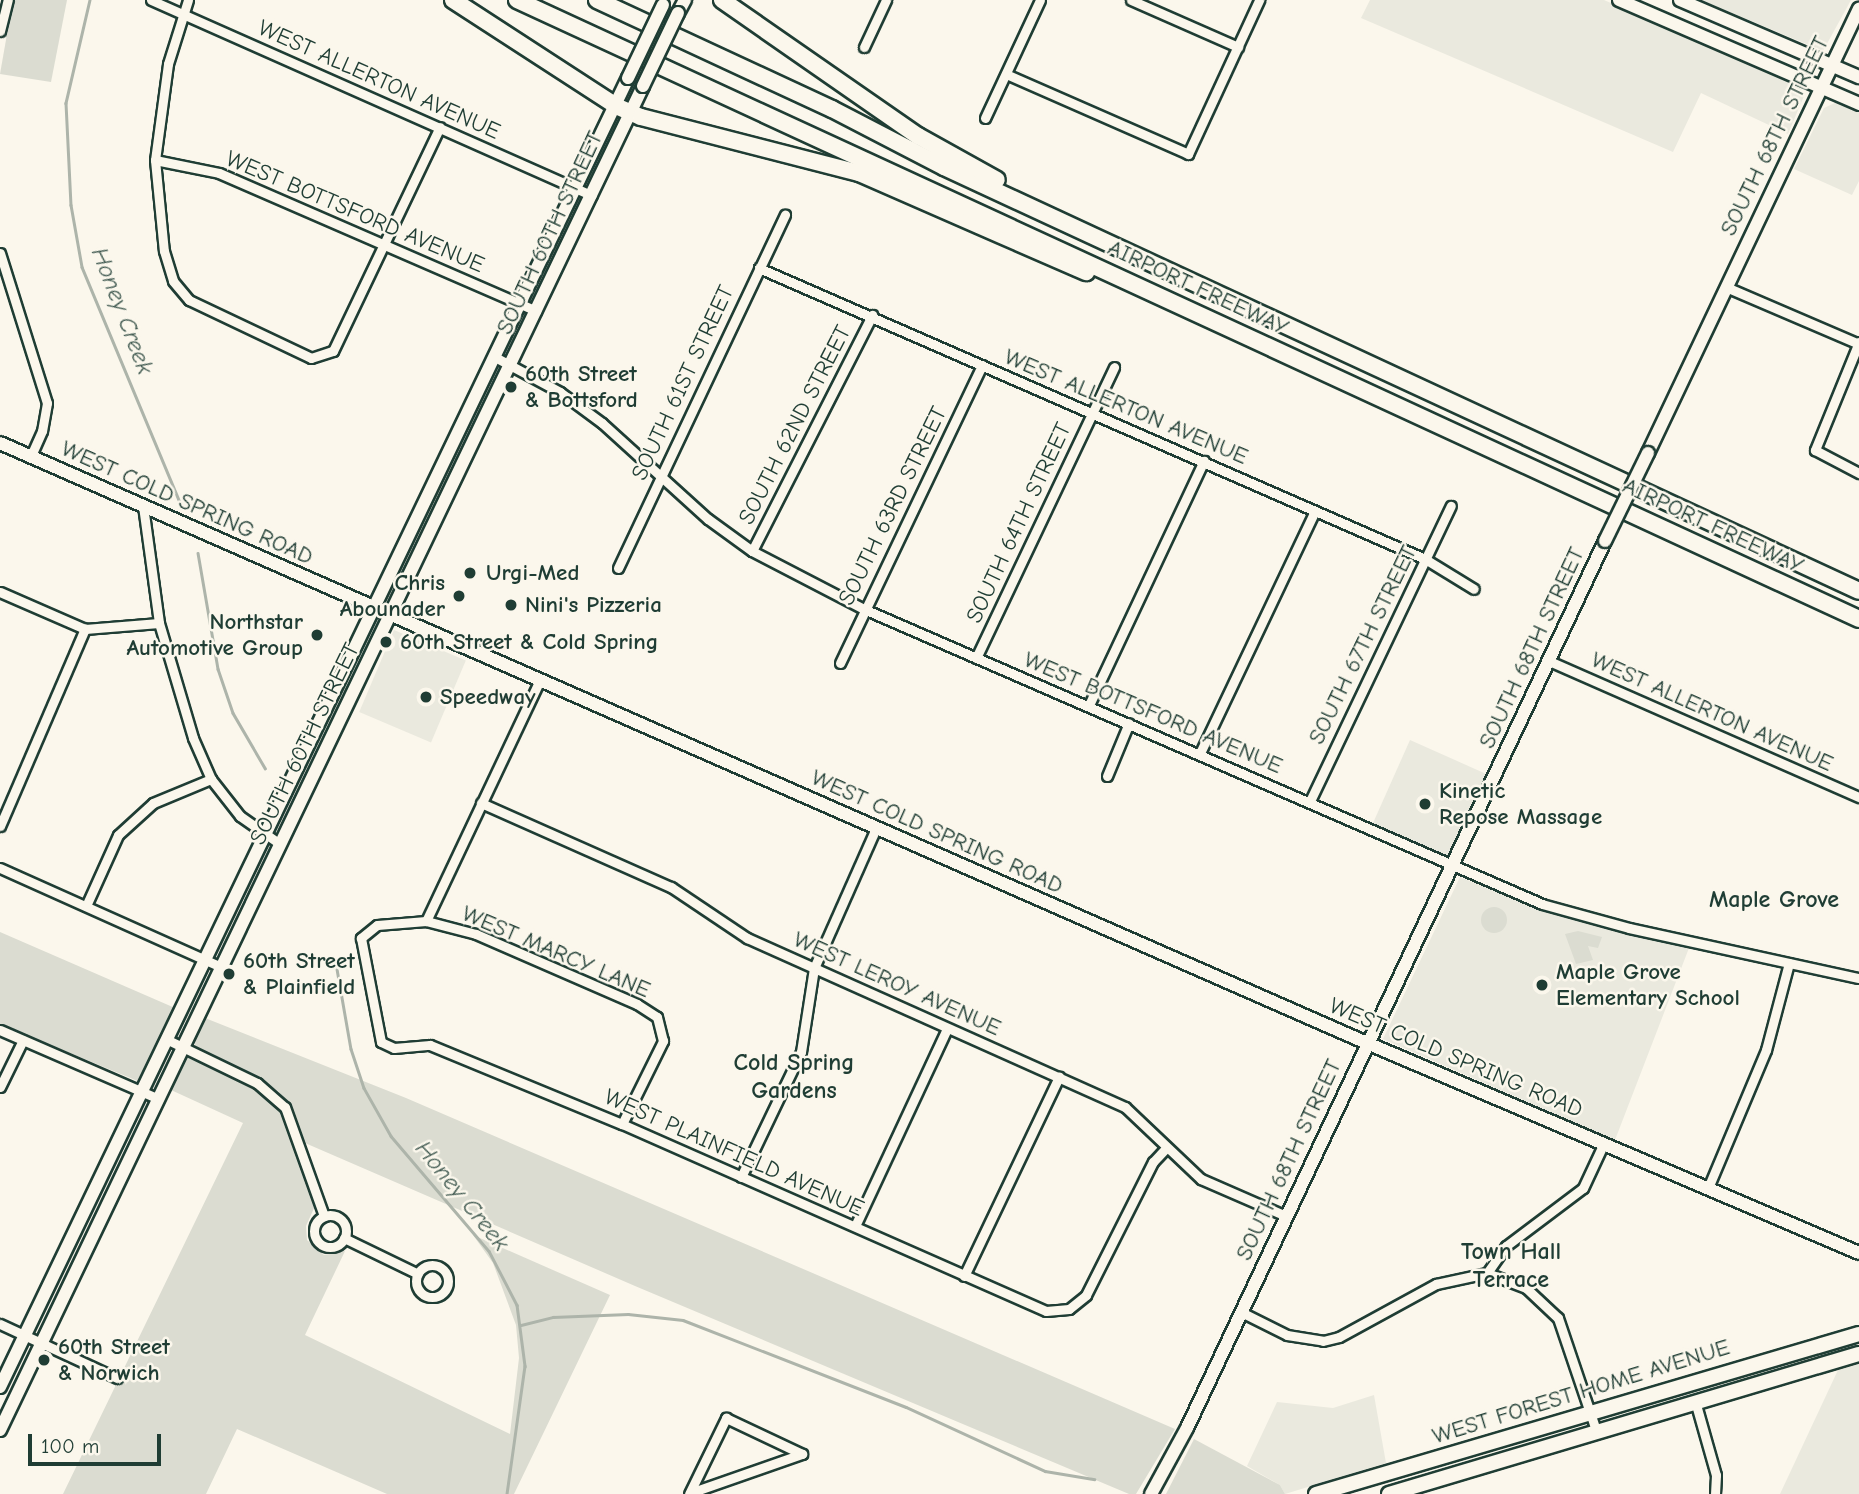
<!DOCTYPE html>
<html>
<head>
<meta charset="utf-8">
<style>
	body { margin:0 }
	#map { position:relative; width:1859px; height:1494px; overflow:hidden; background:#fbf7ec; font-family:"Comic Neue",sans-serif }
	div>[style] { position:absolute }
	[style*='--x'] { left:calc(var(--x)*1px); top:calc(var(--y)*1px); width:calc(var(--w)*1px); rotate:calc(var(--a)*1deg) }
	.built>* { inset:0; background:#eae9de; transform-origin:0 0 }
	.green>* { inset:0; background:#dbdcd1 }
	.round { border-radius:50% }
	.stream>* { height:2.5px; margin:-1.25px; padding:0 1.25px; transform-origin:1.25px; border-radius:1.25px; background:#adb4aa }
	.roads { filter:drop-shadow(2px 0 #1f3d34) drop-shadow(-2px 0 #1f3d34) drop-shadow(0 2px #1f3d34) drop-shadow(0 -2px #1f3d34) }
	.street>* { height:9px; margin:-4.5px; padding:0 4.5px; transform-origin:4.5px; border-radius:4.5px; background:#fbf7ec }
	.street>.ring { margin:-4.5px; padding:0; box-sizing:content-box; background:none; border:9px solid #fbf7ec; border-radius:50% }
	.secondary>* { height:12px; margin:-6px; padding:0 6px; transform-origin:6px; border-radius:6px; background:#fbf7ec }
	.primary>* { height:14px; margin:-7px; padding:0 7px; transform-origin:7px; border-radius:7px; background:#fbf7ec }
	.highway>* { height:16px; margin:-8px; padding:0 8px; transform-origin:8px; border-radius:8px; background:#fbf7ec }
	.bridges { filter:drop-shadow(2px 0 #1f3d34) drop-shadow(-2px 0 #1f3d34) drop-shadow(0 2px #1f3d34) drop-shadow(0 -2px #1f3d34) }
	.secondary-bridge>* { height:12px; margin:-6px; padding:0 6px; transform-origin:6px; border-radius:6px; background:#fbf7ec }
	.dots>* { width:19px; height:19px; translate:-50% -50%; box-sizing:border-box; border:4px solid #fbf7ec; border-radius:50% }
	span { translate:-50% -50%; white-space:nowrap; text-align:center; line-height:1.15; -webkit-text-stroke:5px #fbf7ec; paint-order:stroke }
	.street-label { font-size:23px; color:#1f3d34 }
	.poi-label { font-size:23px; color:#1f3d34; font-weight:700 }
	.left { translate:0 -50%; text-align:left }
	.right { translate:-100% -50%; text-align:right }
	.water-label { font-size:24px; color:#425b52; font-style:italic }
	.neighbourhood-label { font-size:24px; color:#1f3d34; font-weight:700 }
	.scale { position:absolute; left:28px; top:1434px; width:133px; height:32px; box-sizing:border-box; border:4px solid #1f3d34; border-top:0; padding-left:9px; font-size:21px; line-height:24px; white-space:nowrap; color:#1f3d34; -webkit-text-stroke:5px #fbf7ec; paint-order:stroke }
</style>
</head>
<body>
<div id="map">
	<div class="built">
		<i style="clip-path:polygon(1370px 0,1604px 0,1799px 85px,1804px 96px,1788px 134px,1701px 93px,1673px 152px,1361px 18px)"></i>
		<i style="clip-path:polygon(1701px 0,1851px 0,1823px 51px)"></i>
		<i style="clip-path:polygon(1837px 102px,1859px 111px,1859px 181px,1852px 195px,1794px 169px,1824px 108px)"></i>
		<i style="left:394px;top:630px;width:78px;height:89px;rotate:23deg"></i>
		<i style="left:1410px;top:740px;width:84px;height:92px;rotate:24deg"></i>
		<i style="clip-path:polygon(1460px 877px,1548px 913px,1689px 948px,1615px 1140px,1383px 1039px)"></i>
		<i style="clip-path:polygon(1859px 1364px,1859px 1494px,1780px 1494px,1838px 1370px)"></i>
		<i style="clip-path:polygon(1374px 1395px,1386px 1463px,1285px 1494px,1280px 1485px,1247px 1466px,1277px 1402px,1333px 1408px)"></i>
	</div>
	<div class="green">
		<i style="clip-path:polygon(13px 0,67px 0,51px 82px,0 74px)"></i>
		<i class="round" style="left:1481px;top:907px;width:26px;height:26px"></i>
		<i style="clip-path:polygon(1578px 931px,1602px 937px,1598px 948px,1588px 946px,1593px 960px,1576px 964px,1565px 934px)"></i>
		<i style="clip-path:polygon(0 932px,175px 1008px,140px 1082px,0 1024px)"></i>
		<i style="clip-path:polygon(205px 1018px,406px 1098px,1175px 1429px,1136px 1494px,1129px 1494px,635px 1286px,305px 1143px,294px 1111px,278px 1091px,195px 1046px,196px 1030px)"></i>
		<i style="clip-path:polygon(186px 1057px,248px 1084px,276px 1106px,291px 1132px,315px 1206px,306px 1226px,307px 1240px,324px 1255px,345px 1251px,305px 1335px,510px 1434px,519px 1358px,516px 1325px,493px 1263px,473px 1235px,610px 1295px,514px 1494px,387px 1494px,237px 1429px,206px 1494px,63px 1494px,243px 1123px,171px 1090px)"></i>
		<i style="clip-path:polygon(1194px 1439px,1280px 1485px,1285px 1494px,1166px 1494px)"></i>
	</div>
	<div class="stream">
		<i style="--x:90;--y:0;--w:106;--a:103.1"></i>
		<i style="--x:66;--y:103;--w:102;--a:87.2"></i>
		<i style="--x:71;--y:205;--w:63;--a:79.9"></i>
		<i style="--x:82;--y:267;--w:256;--a:67.4"></i>
		<i style="--x:198;--y:553;--w:118;--a:80.2"></i>
		<i style="--x:218;--y:669;--w:46;--a:71.2"></i>
		<i style="--x:233;--y:713;--w:64;--a:59.8"></i>
		<i style="--x:337;--y:969;--w:81;--a:80.1"></i>
		<i style="--x:351;--y:1049;--w:41;--a:71.6"></i>
		<i style="--x:364;--y:1088;--w:55;--a:60.6"></i>
		<i style="--x:391;--y:1136;--w:151;--a:49.6"></i>
		<i style="--x:489;--y:1251;--w:61;--a:62.6"></i>
		<i style="--x:517;--y:1305;--w:62;--a:82.5"></i>
		<i style="--x:525;--y:1366;--w:129;--a:98"></i>
		<i style="--x:521;--y:1325;--w:33;--a:-14"></i>
		<i style="--x:553;--y:1317;--w:75;--a:-2.3"></i>
		<i style="--x:628;--y:1314;--w:55;--a:6.2"></i>
		<i style="--x:683;--y:1320;--w:239;--a:21.3"></i>
		<i style="--x:906;--y:1407;--w:153;--a:24.7"></i>
		<i style="--x:1045;--y:1471;--w:50;--a:9.3"></i>
	</div>
	<div class="roads">
		<div class="street">
			<i style="--x:151;--y:0;--w:482;--a:23.9"></i>
			<i style="--x:188;--y:0;--w:67;--a:107.4"></i>
			<i style="--x:168;--y:64;--w:97;--a:97.7"></i>
			<i style="--x:155;--y:160;--w:91;--a:84.4"></i>
			<i style="--x:164;--y:251;--w:31;--a:73"></i>
			<i style="--x:173;--y:281;--w:25;--a:50"></i>
			<i style="--x:189;--y:300;--w:135;--a:25.4"></i>
			<i style="--x:311;--y:358;--w:23;--a:-18"></i>
			<i style="--x:333;--y:351;--w:248;--a:-64.5"></i>
			<i style="--x:1131;--y:0;--w:117;--a:23.7"></i>
			<i style="--x:0;--y:31;--w:32;--a:-76"></i>
			<i style="--x:864;--y:47;--w:52;--a:-64.9"></i>
			<i style="--x:1006;--y:74;--w:199;--a:23.7"></i>
			<i style="--x:1188;--y:154;--w:170;--a:-65.2"></i>
			<i style="--x:985;--y:118;--w:130;--a:-65"></i>
			<i style="--x:155;--y:160;--w:65;--a:11.5"></i>
			<i style="--x:219;--y:173;--w:346;--a:23.5"></i>
			<i style="--x:0;--y:253;--w:157;--a:72.6"></i>
			<i style="--x:47;--y:403;--w:28;--a:100"></i>
			<i style="--x:42;--y:431;--w:27;--a:114"></i>
			<i style="--x:759;--y:268;--w:727;--a:23.6"></i>
			<i style="--x:1425;--y:559;--w:57;--a:31.5"></i>
			<i style="--x:1726;--y:287;--w:145;--a:23.2"></i>
			<i style="--x:1859;--y:342;--w:117;--a:112.2"></i>
			<i style="--x:1815;--y:450;--w:50;--a:27.6"></i>
			<i style="--x:493;--y:356;--w:76;--a:28.2"></i>
			<i style="--x:560;--y:392;--w:52;--a:36.4"></i>
			<i style="--x:602;--y:423;--w:143;--a:42.2"></i>
			<i style="--x:708;--y:519;--w:54;--a:36"></i>
			<i style="--x:752;--y:551;--w:126;--a:27.4"></i>
			<i style="--x:864;--y:609;--w:739;--a:23.51"></i>
			<i style="--x:1542;--y:904;--w:90;--a:15.4"></i>
			<i style="--x:1629;--y:928;--w:235;--a:12.3"></i>
			<i style="--x:143;--y:506;--w:118;--a:82.2"></i>
			<i style="--x:159;--y:623;--w:120;--a:73.5"></i>
			<i style="--x:193;--y:738;--w:45;--a:66.3"></i>
			<i style="--x:211;--y:779;--w:47;--a:51.9"></i>
			<i style="--x:240;--y:816;--w:49;--a:35"></i>
			<i style="--x:752;--y:551;--w:265;--a:-63"></i>
			<i style="--x:618;--y:568;--w:391;--a:-64.7"></i>
			<i style="--x:0;--y:592;--w:93;--a:23.5"></i>
			<i style="--x:85;--y:629;--w:74;--a:-4.6"></i>
			<i style="--x:976;--y:658;--w:322;--a:-64.6"></i>
			<i style="--x:1549;--y:661;--w:339;--a:23.7"></i>
			<i style="--x:840;--y:663;--w:330;--a:-64.5"></i>
			<i style="--x:1089;--y:705;--w:270;--a:-64.8"></i>
			<i style="--x:1200;--y:753;--w:268;--a:-64.6"></i>
			<i style="--x:1107;--y:776;--w:57;--a:-67.5"></i>
			<i style="--x:1310;--y:801;--w:327;--a:-64.5"></i>
			<i style="--x:481;--y:803;--w:208;--a:23.9"></i>
			<i style="--x:671;--y:887;--w:92;--a:33.9"></i>
			<i style="--x:747;--y:938;--w:414;--a:24.1"></i>
			<i style="--x:1125;--y:1107;--w:105;--a:43.5"></i>
			<i style="--x:1201;--y:1179;--w:93;--a:23.5"></i>
			<i style="--x:0;--y:826;--w:215;--a:-66.7"></i>
			<i style="--x:0;--y:868;--w:242;--a:24.1"></i>
			<i style="--x:86;--y:906;--w:78;--a:-65.7"></i>
			<i style="--x:118;--y:835;--w:47;--a:-42.4"></i>
			<i style="--x:153;--y:803;--w:63;--a:-22.5"></i>
			<i style="--x:426;--y:921;--w:267;--a:-64.7"></i>
			<i style="--x:0;--y:1030;--w:173;--a:23.5"></i>
			<i style="--x:168;--y:1040;--w:99;--a:25.8"></i>
			<i style="--x:257;--y:1083;--w:37;--a:41"></i>
			<i style="--x:285;--y:1107;--w:116;--a:70.3"></i>
			<i style="--x:0;--y:1087;--w:52;--a:-63.9"></i>
			<i style="--x:622;--y:1124;--w:93;--a:-63.7"></i>
			<i style="--x:663;--y:1041;--w:25;--a:-104"></i>
			<i style="--x:657;--y:1017;--w:24;--a:-147"></i>
			<i style="--x:637;--y:1004;--w:176;--a:-156.5"></i>
			<i style="--x:476;--y:934;--w:52;--a:-165.4"></i>
			<i style="--x:426;--y:921;--w:49;--a:175.3"></i>
			<i style="--x:377;--y:925;--w:21;--a:141"></i>
			<i style="--x:361;--y:938;--w:106;--a:79.1"></i>
			<i style="--x:381;--y:1042;--w:14;--a:25"></i>
			<i style="--x:394;--y:1048;--w:36;--a:-5"></i>
			<i style="--x:430;--y:1045;--w:208;--a:22.4"></i>
			<i style="--x:622;--y:1124;--w:463;--a:23.8"></i>
			<i style="--x:1046;--y:1311;--w:23;--a:-5"></i>
			<i style="--x:1069;--y:1309;--w:22;--a:-39"></i>
			<i style="--x:1086;--y:1295;--w:149;--a:-63.3"></i>
			<i style="--x:1153;--y:1162;--w:18;--a:-47"></i>
			<i style="--x:741;--y:1177;--w:139;--a:-64.4"></i>
			<i style="--x:801;--y:1052;--w:85;--a:-81.2"></i>
			<i style="--x:814;--y:968;--w:153;--a:-66.1"></i>
			<i style="--x:1708;--y:1188;--w:150;--a:-67.2"></i>
			<i style="--x:1766;--y:1050;--w:90;--a:-75.2"></i>
			<i class="ring" style="left:314px;top:1215px;width:23px;height:23px"></i>
			<i style="--x:855;--y:1226;--w:217;--a:-65"></i>
			<i style="--x:344;--y:1238;--w:82;--a:25.9"></i>
			<i class="ring" style="left:416px;top:1265px;width:23px;height:23px"></i>
			<i style="--x:1487;--y:1273;--w:33;--a:-55"></i>
			<i style="--x:1506;--y:1246;--w:96;--a:-37"></i>
			<i style="--x:1583;--y:1188;--w:50;--a:-65"></i>
			<i style="--x:964;--y:1276;--w:221;--a:-64.5"></i>
			<i style="--x:1241;--y:1312;--w:51;--a:26.6"></i>
			<i style="--x:1287;--y:1335;--w:36;--a:9"></i>
			<i style="--x:1323;--y:1341;--w:16;--a:-14"></i>
			<i style="--x:1339;--y:1337;--w:111;--a:-28.7"></i>
			<i style="--x:1436;--y:1284;--w:52;--a:-12.2"></i>
			<i style="--x:1487;--y:1273;--w:42;--a:21"></i>
			<i style="--x:1526;--y:1288;--w:44;--a:43.2"></i>
			<i style="--x:1558;--y:1318;--w:121;--a:71.3"></i>
			<i style="--x:0;--y:1324;--w:129;--a:24.8"></i>
			<i style="--x:1695;--y:1401;--w:77;--a:74.2"></i>
			<i style="--x:1716;--y:1475;--w:19;--a:93"></i>
			<i style="--x:690;--y:1493;--w:119;--a:-19.2"></i>
			<i style="--x:689;--y:1494;--w:85;--a:-64"></i>
			<i style="--x:726;--y:1418;--w:84;--a:25.3"></i>
		</div>
		<div class="secondary">
			<i style="--x:1619;--y:0;--w:262;--a:23.4"></i>
			<i style="--x:1680;--y:0;--w:195;--a:23.3"></i>
			<i style="--x:678;--y:13;--w:15;--a:-62"></i>
			<i style="--x:0;--y:443;--w:1493;--a:23.7"></i>
			<i style="--x:1367;--y:1043;--w:535;--a:23.11"></i>
			<i style="--x:1648;--y:453;--w:492;--a:-64.6"></i>
			<i style="--x:0;--y:1387;--w:1452;--a:-64.37"></i>
			<i style="--x:0;--y:1430;--w:1490;--a:-64.43"></i>
			<i style="--x:1151;--y:1494;--w:75;--a:-61.4"></i>
			<i style="--x:1187;--y:1428;--w:981;--a:-64.77"></i>
		</div>
		<div class="primary">
			<i style="--x:1316;--y:1494;--w:566;--a:-16.42"></i>
			<i style="--x:1389;--y:1494;--w:490;--a:-16.6"></i>
		</div>
		<div class="highway">
			<i style="--x:453;--y:0;--w:194;--a:33"></i>
			<i style="--x:616;--y:106;--w:27;--a:24"></i>
			<i style="--x:641;--y:117;--w:225;--a:14.4"></i>
			<i style="--x:859;--y:173;--w:248;--a:23.6"></i>
			<i style="--x:517;--y:0;--w:1478;--a:24.76"></i>
			<i style="--x:597;--y:0;--w:259;--a:24.9"></i>
			<i style="--x:832;--y:109;--w:126;--a:27.4"></i>
			<i style="--x:944;--y:167;--w:1008;--a:24.86"></i>
			<i style="--x:722;--y:0;--w:239;--a:34.8"></i>
			<i style="--x:918;--y:136;--w:90;--a:29.1"></i>
		</div>
	</div>
	<div class="bridges">
		<div class="secondary-bridge">
			<i style="--x:628;--y:78;--w:81;--a:-64.4"></i>
			<i style="--x:643;--y:86;--w:81;--a:-64.4"></i>
			<i style="--x:1605;--y:541;--w:98;--a:-64"></i>
		</div>
	</div>
	<div class="dots">
		<i style="left:511px;top:387px;background:#1f3d34"></i>
		<i style="left:470px;top:573px;background:#1f3d34"></i>
		<i style="left:459px;top:596px;background:#1f3d34"></i>
		<i style="left:511px;top:605px;background:#1f3d34"></i>
		<i style="left:317px;top:635px;background:#1f3d34"></i>
		<i style="left:386px;top:642px;background:#1f3d34"></i>
		<i style="left:426px;top:697px;background:#1f3d34"></i>
		<i style="left:1425px;top:804px;background:#1f3d34"></i>
		<i style="left:229px;top:974px;background:#1f3d34"></i>
		<i style="left:1542px;top:985px;background:#1f3d34"></i>
		<i style="left:44px;top:1360px;background:#1f3d34"></i>
	</div>
	<div class="street-label">
		<span style="left:379px;top:80px;rotate:24deg">WEST ALLERTON AVENUE</span>
		<span style="left:1775px;top:136px;rotate:-64deg">SOUTH 68TH STREET</span>
		<span style="left:355px;top:212px;rotate:23deg">WEST BOTTSFORD AVENUE</span>
		<span style="left:550px;top:233px;rotate:-65deg">SOUTH 60TH STREET</span>
		<span style="left:1198px;top:288px;rotate:25deg">AIRPORT FREEWAY</span>
		<span style="left:683px;top:383px;rotate:-65deg">SOUTH 61ST STREET</span>
		<span style="left:1126px;top:407px;rotate:23deg">WEST ALLERTON AVENUE</span>
		<span style="left:795px;top:425px;rotate:-63deg">SOUTH 62ND STREET</span>
		<span style="left:187px;top:503px;rotate:24deg">WEST COLD SPRING ROAD</span>
		<span style="left:893px;top:506px;rotate:-64deg">SOUTH 63RD STREET</span>
		<span style="left:1019px;top:523px;rotate:-65deg">SOUTH 64TH STREET</span>
		<span style="left:1713px;top:526px;rotate:25deg">AIRPORT FREEWAY</span>
		<span style="left:1363px;top:645px;rotate:-64deg">SOUTH 67TH STREET</span>
		<span style="left:1532px;top:648px;rotate:-65deg">SOUTH 68TH STREET</span>
		<span style="left:1712px;top:712px;rotate:24deg">WEST ALLERTON AVENUE</span>
		<span style="left:1153px;top:713px;rotate:23deg">WEST BOTTSFORD AVENUE</span>
		<span style="left:305px;top:744px;rotate:-64deg">SOUTH 60TH STREET</span>
		<span style="left:937px;top:832px;rotate:24deg">WEST COLD SPRING ROAD</span>
		<span style="left:556px;top:952px;rotate:23deg">WEST MARCY LANE</span>
		<span style="left:897px;top:984px;rotate:24deg">WEST LEROY AVENUE</span>
		<span style="left:1456px;top:1058px;rotate:23deg">WEST COLD SPRING ROAD</span>
		<span style="left:734px;top:1153px;rotate:24deg">WEST PLAINFIELD AVENUE</span>
		<span style="left:1289px;top:1160px;rotate:-65deg">SOUTH 68TH STREET</span>
		<span style="left:1581px;top:1392px;rotate:-17deg">WEST FOREST HOME AVENUE</span>
	</div>
	<div class="poi-label">
		<span class="left" style="left:525px;top:387px">60th Street<br>&amp; Bottsford</span>
		<span class="left" style="left:486px;top:573px">Urgi-Med</span>
		<span class="right" style="left:445px;top:596px">Chris<br>Abounader</span>
		<span class="left" style="left:525px;top:605px">Nini's Pizzeria</span>
		<span class="right" style="left:303px;top:635px">Northstar<br>Automotive Group</span>
		<span class="left" style="left:400px;top:642px">60th Street &amp; Cold Spring</span>
		<span class="left" style="left:440px;top:697px">Speedway</span>
		<span class="left" style="left:1439px;top:804px">Kinetic<br>Repose Massage</span>
		<span class="left" style="left:243px;top:974px">60th Street<br>&amp; Plainfield</span>
		<span class="left" style="left:1556px;top:985px">Maple Grove<br>Elementary School</span>
		<span class="left" style="left:58px;top:1360px">60th Street<br>&amp; Norwich</span>
	</div>
	<div class="water-label">
		<span style="left:122px;top:311px;rotate:69deg">Honey Creek</span>
		<span style="left:462px;top:1196px;rotate:51deg">Honey Creek</span>
	</div>
	<div class="neighbourhood-label">
		<span style="left:1774px;top:900px">Maple Grove</span>
		<span style="left:794px;top:1077px">Cold Spring<br>Gardens</span>
		<span style="left:1511px;top:1266px">Town Hall<br>Terrace</span>
	</div>
	<div class="scale">100 m</div>
</div>
</body>
</html>
